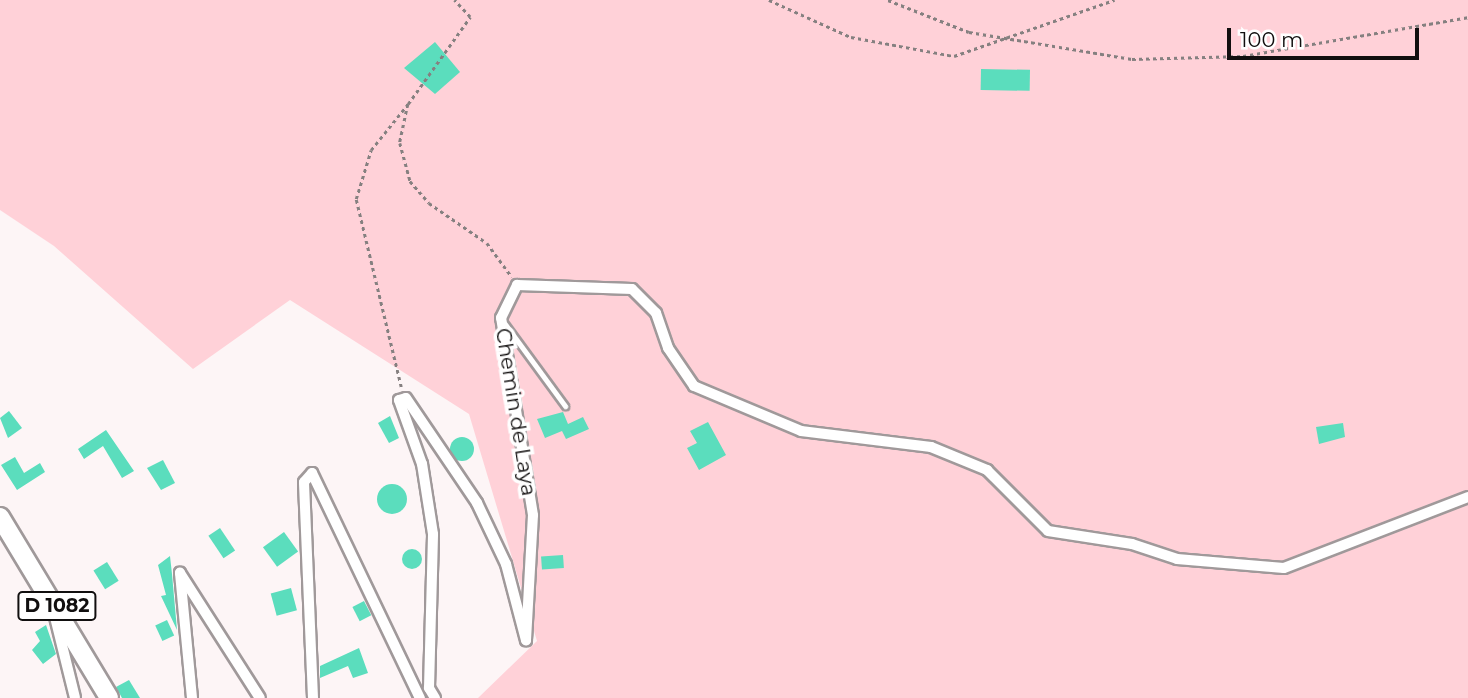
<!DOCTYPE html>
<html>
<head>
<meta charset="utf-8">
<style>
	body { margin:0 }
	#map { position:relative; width:1468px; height:698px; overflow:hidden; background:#fdf5f6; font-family:Montserrat,sans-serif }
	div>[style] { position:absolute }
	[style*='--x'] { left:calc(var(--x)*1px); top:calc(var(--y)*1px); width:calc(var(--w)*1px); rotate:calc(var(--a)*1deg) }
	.green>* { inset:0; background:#ffd1d8 }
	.building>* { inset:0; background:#5bddbd; transform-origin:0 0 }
	.round { border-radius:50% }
	.path>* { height:2.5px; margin-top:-1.25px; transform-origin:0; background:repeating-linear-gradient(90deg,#858080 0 3.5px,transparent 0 7px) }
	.roads { filter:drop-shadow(2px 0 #a0999a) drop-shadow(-2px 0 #a0999a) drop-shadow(0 2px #a0999a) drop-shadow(0 -2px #a0999a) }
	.service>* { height:5px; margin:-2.5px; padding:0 2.5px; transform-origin:2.5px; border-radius:2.5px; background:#fff }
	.minor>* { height:10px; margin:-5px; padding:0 5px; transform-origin:5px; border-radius:5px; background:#fff }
	.primary>* { height:18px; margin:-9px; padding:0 9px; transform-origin:9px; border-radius:9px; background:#fff }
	span { translate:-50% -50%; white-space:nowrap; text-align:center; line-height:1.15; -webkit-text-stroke:7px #fff; paint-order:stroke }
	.shield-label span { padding:2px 5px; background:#fff; border:2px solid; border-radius:5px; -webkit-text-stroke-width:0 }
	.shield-label { font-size:19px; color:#110f0f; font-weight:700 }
	.street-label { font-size:21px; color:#110f0f }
	.scale { position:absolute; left:1227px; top:28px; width:192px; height:32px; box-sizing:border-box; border:4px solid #110f0f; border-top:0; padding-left:9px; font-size:21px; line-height:24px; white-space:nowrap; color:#110f0f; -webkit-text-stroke:5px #fff; paint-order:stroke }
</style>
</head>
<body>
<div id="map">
	<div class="green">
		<i style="clip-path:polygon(0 0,1468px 0,1468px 698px,478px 698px,537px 641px,469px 414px,290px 300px,193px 369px,54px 246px,0 210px)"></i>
	</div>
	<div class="building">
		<i style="clip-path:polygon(435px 42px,460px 72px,435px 94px,404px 68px)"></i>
		<i style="left:981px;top:69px;width:49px;height:21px;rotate:1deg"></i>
		<i style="clip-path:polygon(9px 411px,22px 428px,8px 438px,0 418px)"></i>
		<i style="clip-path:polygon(563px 412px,568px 424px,583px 417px,589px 429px,566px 439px,562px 431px,545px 438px,537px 419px)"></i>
		<i style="clip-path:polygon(390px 416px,399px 438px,389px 443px,378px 423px)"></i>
		<i style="clip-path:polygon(708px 422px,726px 455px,699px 470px,687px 448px,697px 443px,690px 431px)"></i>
		<i style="clip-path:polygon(1343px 423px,1345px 437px,1319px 444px,1316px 427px)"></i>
		<i style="clip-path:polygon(106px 430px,134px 471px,122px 478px,103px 446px,84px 459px,78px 449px)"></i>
		<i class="round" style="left:450px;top:437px;width:24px;height:24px"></i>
		<i style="clip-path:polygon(15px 457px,24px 473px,40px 463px,45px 472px,17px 490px,1px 465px)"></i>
		<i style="clip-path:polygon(163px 460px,175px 483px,161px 490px,147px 468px)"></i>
		<i class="round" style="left:377px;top:484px;width:30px;height:30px"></i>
		<i style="left:220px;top:528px;width:27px;height:14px;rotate:56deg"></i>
		<i style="left:284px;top:532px;width:24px;height:26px;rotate:54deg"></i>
		<i class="round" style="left:402px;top:549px;width:20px;height:20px"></i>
		<i style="left:563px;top:555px;width:13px;height:22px;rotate:86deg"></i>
		<i style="clip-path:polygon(170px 556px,172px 574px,177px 630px,161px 596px,166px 595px,158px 565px)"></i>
		<i style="left:107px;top:562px;width:22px;height:16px;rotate:58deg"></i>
		<i style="left:291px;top:588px;width:23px;height:21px;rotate:75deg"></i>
		<i style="left:364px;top:601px;width:16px;height:13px;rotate:63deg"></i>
		<i style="left:167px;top:620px;width:17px;height:13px;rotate:65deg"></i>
		<i style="clip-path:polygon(46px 625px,56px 654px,43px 664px,32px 650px,40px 641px,35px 632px)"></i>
		<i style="clip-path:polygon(359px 648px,368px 673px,353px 678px,348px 666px,320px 678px,320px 666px)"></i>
		<i style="clip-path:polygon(129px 680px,140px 698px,122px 698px,116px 687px)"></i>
	</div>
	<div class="path">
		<i style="--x:769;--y:0;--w:90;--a:24.3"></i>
		<i style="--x:851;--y:37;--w:105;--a:10.5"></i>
		<i style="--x:954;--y:56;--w:170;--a:-19.3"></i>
		<i style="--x:888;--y:0;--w:87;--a:21.6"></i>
		<i style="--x:969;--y:32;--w:165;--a:9.4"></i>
		<i style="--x:1132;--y:59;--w:111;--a:-1.5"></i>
		<i style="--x:1243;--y:56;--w:228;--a:-9.8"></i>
		<i style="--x:408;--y:104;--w:107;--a:-54.5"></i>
		<i style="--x:470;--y:17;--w:23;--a:-133"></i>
		<i style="--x:401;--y:387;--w:193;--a:-103.5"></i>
		<i style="--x:356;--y:199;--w:51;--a:-73"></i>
		<i style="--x:371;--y:150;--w:59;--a:-51.2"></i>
		<i style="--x:408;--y:104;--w:40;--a:102"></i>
		<i style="--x:400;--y:143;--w:39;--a:75"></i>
		<i style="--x:410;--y:181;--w:29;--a:49"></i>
		<i style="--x:429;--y:203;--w:70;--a:34.6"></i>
		<i style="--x:487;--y:243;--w:42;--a:53.7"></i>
	</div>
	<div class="roads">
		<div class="service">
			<i style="--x:505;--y:324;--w:102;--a:53.8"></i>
		</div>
		<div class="minor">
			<i style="--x:55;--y:617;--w:83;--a:76.1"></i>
			<i style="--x:192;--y:698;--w:126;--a:-95.5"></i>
			<i style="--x:180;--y:573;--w:148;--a:57.4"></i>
			<i style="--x:313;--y:698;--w:216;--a:-92.4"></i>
			<i style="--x:304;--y:482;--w:12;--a:-48"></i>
			<i style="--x:312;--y:473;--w:250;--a:64.4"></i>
			<i style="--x:435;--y:698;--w:12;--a:-121"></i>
			<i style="--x:429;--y:688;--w:154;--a:-88.5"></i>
			<i style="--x:433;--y:534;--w:71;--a:-98.9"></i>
			<i style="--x:422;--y:464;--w:68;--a:-109.8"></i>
			<i style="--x:399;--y:400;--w:7;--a:-16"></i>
			<i style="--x:406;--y:398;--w:127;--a:55.9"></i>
			<i style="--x:477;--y:503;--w:68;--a:64.6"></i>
			<i style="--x:506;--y:564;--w:79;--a:75.3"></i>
			<i style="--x:526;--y:640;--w:125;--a:-86.8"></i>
			<i style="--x:533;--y:515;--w:200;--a:-99.2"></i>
			<i style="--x:501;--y:318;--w:37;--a:-64"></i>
			<i style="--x:517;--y:285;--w:115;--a:2"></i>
			<i style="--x:632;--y:289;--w:34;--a:45"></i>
			<i style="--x:656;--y:313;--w:37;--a:71"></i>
			<i style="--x:668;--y:348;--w:46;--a:55.6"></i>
			<i style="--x:694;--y:386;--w:116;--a:22.8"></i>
			<i style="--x:801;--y:431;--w:131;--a:7"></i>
			<i style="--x:931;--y:447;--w:61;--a:22.3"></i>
			<i style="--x:987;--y:470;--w:86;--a:45"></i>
			<i style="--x:1048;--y:531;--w:85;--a:8.8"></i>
			<i style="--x:1132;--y:544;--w:47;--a:18.4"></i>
			<i style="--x:1177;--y:559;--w:107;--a:4.8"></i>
			<i style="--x:1284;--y:568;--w:197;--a:-21.1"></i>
		</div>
		<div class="primary">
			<i style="--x:0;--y:517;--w:211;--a:58.9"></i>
		</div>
	</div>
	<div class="shield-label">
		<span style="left:57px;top:606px">D 1082</span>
	</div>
	<div class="street-label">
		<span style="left:516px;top:412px;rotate:81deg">Chemin de Laya</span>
	</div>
	<div class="scale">100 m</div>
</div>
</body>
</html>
